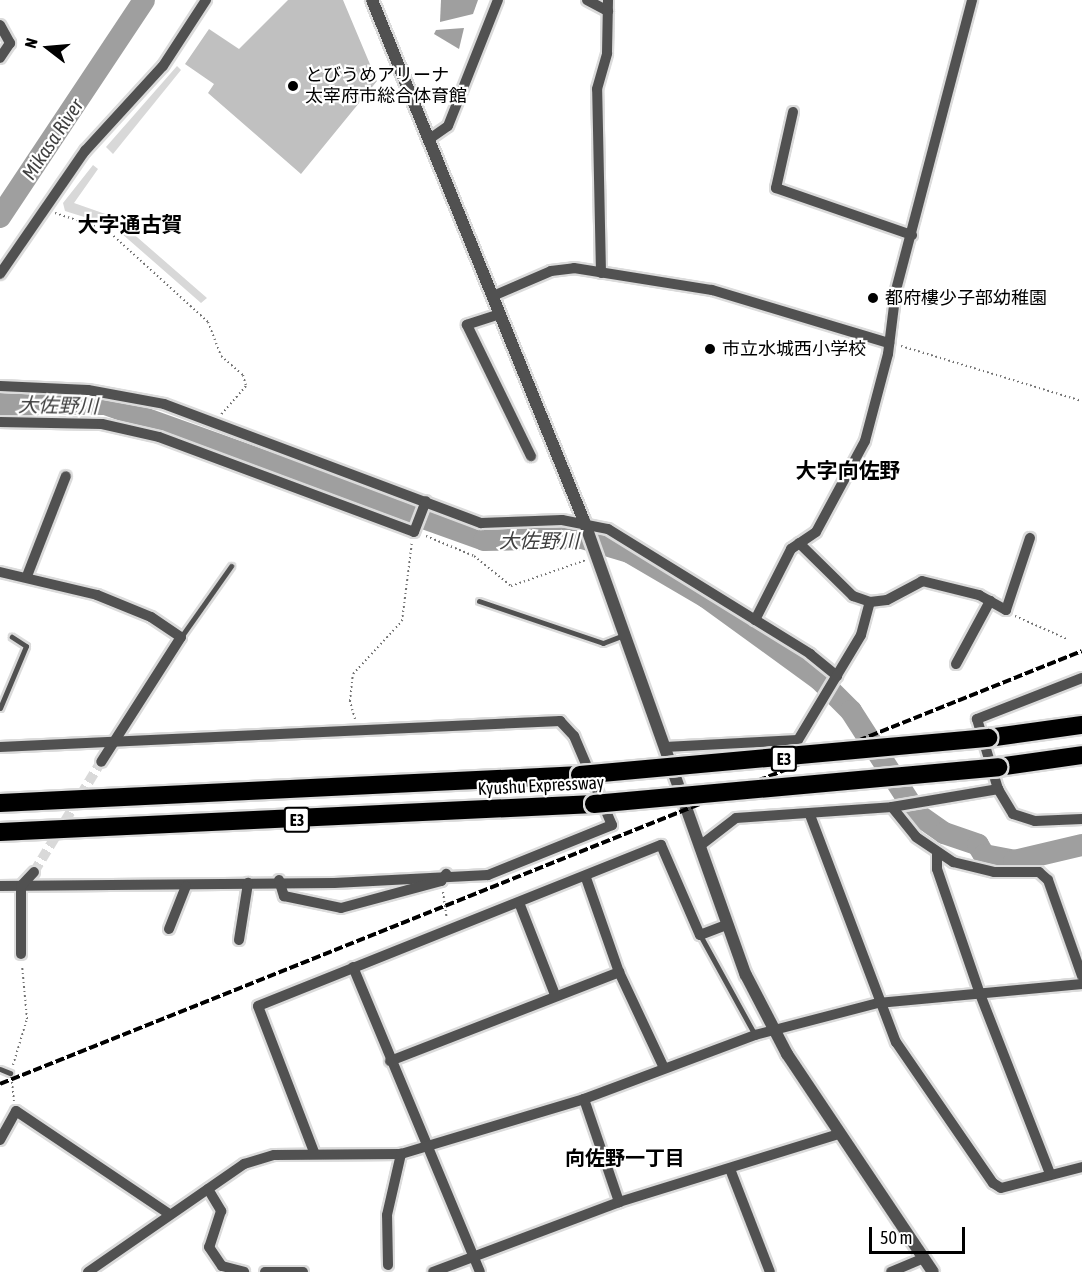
<!DOCTYPE html>
<html>
<head>
<meta charset="utf-8">
<style>
	body { margin:0 }
	#map { position:relative; width:1082px; height:1272px; overflow:hidden; background:#fff; font-family:"Asap Condensed","Noto Sans JP",sans-serif }
	div>[style] { position:absolute }
	[style*='--x'] { left:calc(var(--x)*1px); top:calc(var(--y)*1px); width:calc(var(--w)*1px); rotate:calc(var(--a)*1deg) }
	.green>* { inset:0; background:#d8d8d8 }
	.water>* { inset:0; background:#9f9f9f }
	.river>* { height:22px; margin:-11px; padding:0 11px; transform-origin:11px; border-radius:11px; background:#9f9f9f }
	.building>* { inset:0; background:#c0c0c0 }
	.minor-tunnel>* { height:10px; margin-top:-5px; transform-origin:0; background:repeating-linear-gradient(90deg,#d9d9d9 0 10px,transparent 0 15px) }
	.path>* { height:2px; margin-top:-1px; transform-origin:0; background:repeating-linear-gradient(90deg,#737373 0 1.5px,transparent 0 4.5px) }
	.roads { filter:drop-shadow(2px 0 #dbdbdb) drop-shadow(-2px 0 #dbdbdb) drop-shadow(0 2px #dbdbdb) drop-shadow(0 -2px #dbdbdb) }
	.service>* { height:5px; margin:-2.5px; padding:0 2.5px; transform-origin:2.5px; border-radius:2.5px; background:#515151 }
	.minor>* { height:10px; margin:-5px; padding:0 5px; transform-origin:5px; border-radius:5px; background:#515151 }
	.tertiary>* { height:12px; margin:-6px; padding:0 6px; transform-origin:6px; border-radius:6px; background:#515151 }
	.motorway>* { height:18px; margin:-9px; padding:0 9px; transform-origin:9px; border-radius:9px; background:#000 }
	.rail>* { height:4px; margin-top:-2px; transform-origin:0; background:repeating-linear-gradient(90deg,#000 0 9px,transparent 0 12px) }
	.bridges { filter:drop-shadow(2px 0 #dbdbdb) drop-shadow(-2px 0 #dbdbdb) drop-shadow(0 2px #dbdbdb) drop-shadow(0 -2px #dbdbdb) }
	.motorway-bridge>* { height:18px; margin:-9px; padding:0 9px; transform-origin:9px; border-radius:9px; background:#000 }
	.dots>* { width:16px; height:16px; translate:-50% -50%; box-sizing:border-box; border:3px solid #fff; border-radius:50% }
	span { translate:-50% -50%; white-space:nowrap; text-align:center; line-height:1.15; -webkit-text-stroke:4.5px #fff; paint-order:stroke }
	.shield-label span { padding:2px 4px; background:#fff; border:2px solid; border-radius:4px; -webkit-text-stroke-width:0 }
	.shield-label { font-size:16px; color:#000; font-weight:700 }
	.poi-label { font-size:18px; color:#000 }
	.left { translate:0 -50%; text-align:left }
	.street-label { font-size:18px; color:#000 }
	.water-label { font-size:20px; color:#404040; font-style:italic }
	.neighbourhood-label { font-size:20px; color:#000; font-weight:700 }
	.quarter-label { font-size:21px; color:#000; font-weight:700 }
	.north { position:absolute; left:18px; top:18px; width:60px; height:60px; -webkit-text-stroke:4px #fff; paint-order:stroke; rotate:286deg; font-size:16px; font-weight:700; line-height:24px; text-align:center; color:#000 }
	.north::after { content:''; display:block; margin:auto; width:21px; height:27px; background:#000; clip-path:polygon(50% 0,100% 100%,50% 72%,0 100%) }
	.scale { position:absolute; left:869px; top:1227px; width:96px; height:27px; box-sizing:border-box; border:3px solid #000; border-top:0; padding-left:8px; font-size:18px; line-height:21px; white-space:nowrap; color:#000; -webkit-text-stroke:4px #fff; paint-order:stroke }
</style>
</head>
<body>
<div id="map">
	<div class="green">
		<i style="clip-path:polygon(177px 66px,181px 70px,113px 154px,106px 147px)"></i>
		<i style="clip-path:polygon(93px 165px,98px 169px,74px 203px,114px 217px,207px 298px,201px 303px,113px 226px,65px 211px,63px 203px)"></i>
	</div>
	<div class="water">
		<i style="clip-path:polygon(441px 0,478px 0,473px 14px,440px 22px)"></i>
		<i style="clip-path:polygon(464px 28px,459px 49px,434px 34px,436px 30px)"></i>
	</div>
	<div class="river">
		<i style="--x:0;--y:217;--w:260;--a:-56.4"></i>
		<i style="--x:0;--y:404;--w:105;--a:0"></i>
		<i style="--x:105;--y:404;--w:403;--a:19.7"></i>
		<i style="--x:484;--y:540;--w:98;--a:-1.2"></i>
		<i style="--x:582;--y:538;--w:49;--a:16.6"></i>
		<i style="--x:629;--y:552;--w:89;--a:30.3"></i>
		<i style="--x:706;--y:597;--w:140;--a:36"></i>
		<i style="--x:819;--y:679;--w:45;--a:45"></i>
		<i style="--x:851;--y:711;--w:122;--a:57.3"></i>
		<i style="--x:917;--y:814;--w:33;--a:35"></i>
		<i style="--x:944;--y:833;--w:36;--a:19"></i>
		<i style="--x:978;--y:845;--w:12;--a:59"></i>
		<i style="--x:984;--y:855;--w:31;--a:11"></i>
		<i style="--x:1014;--y:861;--w:70;--a:-13.2"></i>
	</div>
	<div class="building">
		<i style="clip-path:polygon(288px 0,343px 0,377px 81px,301px 174px,208px 93px,214px 84px,185px 64px,209px 29px,239px 49px)"></i>
	</div>
	<div class="minor-tunnel">
		<i style="--x:34;--y:872;--w:129;--a:-58.7"></i>
	</div>
	<div class="path">
		<i style="--x:55;--y:213;--w:55;--a:18.1"></i>
		<i style="--x:107;--y:230;--w:137;--a:42.3"></i>
		<i style="--x:208;--y:322;--w:36;--a:69"></i>
		<i style="--x:221;--y:356;--w:29;--a:41"></i>
		<i style="--x:243;--y:375;--w:11;--a:75"></i>
		<i style="--x:246;--y:386;--w:38;--a:131"></i>
		<i style="--x:901;--y:346;--w:189;--a:16.9"></i>
		<i style="--x:426;--y:536;--w:52;--a:22.6"></i>
		<i style="--x:474;--y:556;--w:48;--a:39"></i>
		<i style="--x:511;--y:586;--w:79;--a:-19.1"></i>
		<i style="--x:1015;--y:616;--w:57;--a:23.9"></i>
		<i style="--x:355;--y:719;--w:19;--a:-106"></i>
		<i style="--x:350;--y:701;--w:27;--a:-84"></i>
		<i style="--x:353;--y:674;--w:72;--a:-47.2"></i>
		<i style="--x:402;--y:621;--w:80;--a:-82.8"></i>
		<i style="--x:443;--y:892;--w:27;--a:82"></i>
		<i style="--x:13;--y:1065;--w:48;--a:-73.1"></i>
		<i style="--x:27;--y:1019;--w:54;--a:-95.3"></i>
		<i style="--x:12;--y:1082;--w:19;--a:84"></i>
	</div>
	<div class="roads">
		<div class="service">
			<i style="--x:479;--y:601;--w:131;--a:18.7"></i>
			<i style="--x:603;--y:643;--w:22;--a:-21"></i>
			<i style="--x:181;--y:637;--w:87;--a:-54.8"></i>
			<i style="--x:0;--y:708;--w:67;--a:-67.2"></i>
			<i style="--x:26;--y:646;--w:17;--a:-147"></i>
			<i style="--x:700;--y:935;--w:114;--a:61.2"></i>
			<i style="--x:0;--y:1069;--w:11;--a:22"></i>
		</div>
		<div class="minor">
			<i style="--x:587;--y:0;--w:24;--a:28"></i>
			<i style="--x:0;--y:25;--w:21;--a:61"></i>
			<i style="--x:10;--y:43;--w:18;--a:124"></i>
			<i style="--x:793;--y:112;--w:78;--a:102.6"></i>
			<i style="--x:776;--y:188;--w:144;--a:19.1"></i>
			<i style="--x:428;--y:140;--w:24;--a:-35"></i>
			<i style="--x:448;--y:126;--w:136;--a:-68.4"></i>
			<i style="--x:601;--y:273;--w:184;--a:-91.2"></i>
			<i style="--x:597;--y:89;--w:37;--a:-74"></i>
			<i style="--x:607;--y:53;--w:53;--a:-88.9"></i>
			<i style="--x:0;--y:274;--w:150;--a:-55.4"></i>
			<i style="--x:85;--y:151;--w:115;--a:-47.5"></i>
			<i style="--x:163;--y:66;--w:79;--a:-56.9"></i>
			<i style="--x:493;--y:296;--w:63;--a:-23.3"></i>
			<i style="--x:551;--y:271;--w:23;--a:-7"></i>
			<i style="--x:574;--y:268;--w:140;--a:9.1"></i>
			<i style="--x:712;--y:290;--w:185;--a:16.7"></i>
			<i style="--x:500;--y:314;--w:35;--a:162"></i>
			<i style="--x:467;--y:325;--w:146;--a:64"></i>
			<i style="--x:0;--y:386;--w:88;--a:2.6"></i>
			<i style="--x:88;--y:390;--w:77;--a:10.4"></i>
			<i style="--x:164;--y:404;--w:339;--a:20.6"></i>
			<i style="--x:481;--y:523;--w:81;--a:-2.1"></i>
			<i style="--x:562;--y:520;--w:47;--a:11.1"></i>
			<i style="--x:608;--y:529;--w:238;--a:31.7"></i>
			<i style="--x:810;--y:654;--w:35;--a:39"></i>
			<i style="--x:0;--y:422;--w:102;--a:1.1"></i>
			<i style="--x:102;--y:424;--w:58;--a:12.8"></i>
			<i style="--x:159;--y:437;--w:272;--a:20.4"></i>
			<i style="--x:414;--y:532;--w:33;--a:-69"></i>
			<i style="--x:799;--y:543;--w:76;--a:44.5"></i>
			<i style="--x:853;--y:596;--w:18;--a:19"></i>
			<i style="--x:870;--y:602;--w:17;--a:-7"></i>
			<i style="--x:887;--y:600;--w:40;--a:-28"></i>
			<i style="--x:922;--y:581;--w:59;--a:13.8"></i>
			<i style="--x:979;--y:595;--w:31;--a:29"></i>
			<i style="--x:1006;--y:610;--w:76;--a:-71.6"></i>
			<i style="--x:0;--y:572;--w:100;--a:13.3"></i>
			<i style="--x:97;--y:595;--w:58;--a:22.2"></i>
			<i style="--x:151;--y:617;--w:36;--a:34"></i>
			<i style="--x:181;--y:637;--w:148;--a:122.6"></i>
			<i style="--x:27;--y:576;--w:107;--a:-68.7"></i>
			<i style="--x:755;--y:620;--w:80;--a:-63.1"></i>
			<i style="--x:791;--y:549;--w:30;--a:-34"></i>
			<i style="--x:816;--y:532;--w:103;--a:-61.7"></i>
			<i style="--x:865;--y:441;--w:90;--a:-75.2"></i>
			<i style="--x:888;--y:354;--w:64;--a:-82.9"></i>
			<i style="--x:896;--y:290;--w:300;--a:-75.3"></i>
			<i style="--x:956;--y:664;--w:72;--a:-61.6"></i>
			<i style="--x:1082;--y:678;--w:113;--a:158.7"></i>
			<i style="--x:977;--y:719;--w:73;--a:73.3"></i>
			<i style="--x:998;--y:789;--w:29;--a:59"></i>
			<i style="--x:1013;--y:814;--w:23;--a:18"></i>
			<i style="--x:1035;--y:821;--w:47;--a:-2.4"></i>
			<i style="--x:0;--y:747;--w:561;--a:-2.66"></i>
			<i style="--x:560;--y:721;--w:21;--a:47"></i>
			<i style="--x:574;--y:736;--w:97;--a:66.9"></i>
			<i style="--x:612;--y:825;--w:134;--a:158"></i>
			<i style="--x:488;--y:875;--w:154;--a:177"></i>
			<i style="--x:334;--y:883;--w:334;--a:179.5"></i>
			<i style="--x:665;--y:747;--w:133;--a:-3"></i>
			<i style="--x:798;--y:740;--w:122;--a:-59"></i>
			<i style="--x:861;--y:635;--w:34;--a:-75"></i>
			<i style="--x:892;--y:807;--w:38;--a:51"></i>
			<i style="--x:916;--y:837;--w:45;--a:34"></i>
			<i style="--x:953;--y:862;--w:42;--a:13.7"></i>
			<i style="--x:994;--y:872;--w:45;--a:0"></i>
			<i style="--x:1039;--y:872;--w:12;--a:42"></i>
			<i style="--x:1048;--y:880;--w:102;--a:70.5"></i>
			<i style="--x:810;--y:815;--w:243;--a:69.3"></i>
			<i style="--x:896;--y:1042;--w:171;--a:55.5"></i>
			<i style="--x:993;--y:1183;--w:9;--a:32"></i>
			<i style="--x:1001;--y:1188;--w:84;--a:-14.5"></i>
			<i style="--x:701;--y:845;--w:44;--a:-37.6"></i>
			<i style="--x:736;--y:818;--w:156;--a:-4"></i>
			<i style="--x:892;--y:807;--w:108;--a:-9.6"></i>
			<i style="--x:937;--y:852;--w:17;--a:90"></i>
			<i style="--x:937;--y:869;--w:132;--a:71"></i>
			<i style="--x:980;--y:994;--w:193;--a:68.7"></i>
			<i style="--x:586;--y:878;--w:100;--a:70.7"></i>
			<i style="--x:619;--y:972;--w:106;--a:64.9"></i>
			<i style="--x:279;--y:880;--w:17;--a:73"></i>
			<i style="--x:284;--y:896;--w:58;--a:11.9"></i>
			<i style="--x:341;--y:908;--w:104;--a:-15.1"></i>
			<i style="--x:441;--y:881;--w:9;--a:-54"></i>
			<i style="--x:520;--y:905;--w:97;--a:68.7"></i>
			<i style="--x:169;--y:929;--w:46;--a:-68.4"></i>
			<i style="--x:239;--y:940;--w:58;--a:-81"></i>
			<i style="--x:21;--y:954;--w:68;--a:-90"></i>
			<i style="--x:21;--y:886;--w:19;--a:-47"></i>
			<i style="--x:353;--y:967;--w:330;--a:67.4"></i>
			<i style="--x:390;--y:1061;--w:246;--a:-21.2"></i>
			<i style="--x:584;--y:1099;--w:109;--a:71.2"></i>
			<i style="--x:0;--y:1140;--w:33;--a:-61"></i>
			<i style="--x:16;--y:1111;--w:184;--a:33.9"></i>
			<i style="--x:314;--y:1152;--w:156;--a:-111"></i>
			<i style="--x:258;--y:1006;--w:434;--a:-21.8"></i>
			<i style="--x:661;--y:845;--w:98;--a:66.6"></i>
			<i style="--x:700;--y:935;--w:28;--a:-21"></i>
			<i style="--x:730;--y:1169;--w:110;--a:68.8"></i>
			<i style="--x:208;--y:1189;--w:26;--a:59"></i>
			<i style="--x:221;--y:1211;--w:38;--a:108"></i>
			<i style="--x:209;--y:1247;--w:23;--a:56"></i>
			<i style="--x:222;--y:1266;--w:23;--a:15"></i>
			<i style="--x:388;--y:1265;--w:50;--a:-91.1"></i>
			<i style="--x:387;--y:1215;--w:63;--a:-77.1"></i>
			<i style="--x:88;--y:1272;--w:190;--a:-34.7"></i>
			<i style="--x:244;--y:1164;--w:31;--a:-17"></i>
			<i style="--x:274;--y:1155;--w:127;--a:-0.5"></i>
			<i style="--x:401;--y:1154;--w:191;--a:-16.7"></i>
			<i style="--x:584;--y:1099;--w:183;--a:-20.5"></i>
			<i style="--x:755;--y:1035;--w:127;--a:-14.6"></i>
			<i style="--x:878;--y:1003;--w:205;--a:-5.3"></i>
			<i style="--x:265;--y:1272;--w:38;--a:0"></i>
			<i style="--x:433;--y:1272;--w:199;--a:-20.6"></i>
			<i style="--x:619;--y:1202;--w:230;--a:-17.2"></i>
			<i style="--x:891;--y:1272;--w:36;--a:-23"></i>
		</div>
		<div class="tertiary">
			<i style="--x:372;--y:0;--w:562;--a:67.86"></i>
			<i style="--x:584;--y:521;--w:482;--a:70.4"></i>
			<i style="--x:746;--y:975;--w:89;--a:62.6"></i>
			<i style="--x:787;--y:1054;--w:262;--a:56.2"></i>
		</div>
		<div class="motorway">
			<i style="--x:988;--y:738;--w:95;--a:-7.9"></i>
			<i style="--x:998;--y:767;--w:85;--a:-8.1"></i>
			<i style="--x:0;--y:803;--w:581;--a:-2.76"></i>
			<i style="--x:0;--y:832;--w:595;--a:-2.7"></i>
		</div>
	</div>
	<div class="rail">
		<i style="--x:0;--y:1084;--w:1165;--a:-21.81"></i>
	</div>
	<div class="bridges">
		<div class="motorway-bridge">
			<i style="--x:580;--y:775;--w:410;--a:-5.2"></i>
			<i style="--x:594;--y:804;--w:406;--a:-5.2"></i>
		</div>
	</div>
	<div class="dots">
		<i style="left:293px;top:86px;background:#000"></i>
		<i style="left:873px;top:298px;background:#000"></i>
		<i style="left:710px;top:349px;background:#000"></i>
	</div>
	<div class="shield-label">
		<span style="left:784px;top:759px">E3</span>
		<span style="left:297px;top:820px">E3</span>
	</div>
	<div class="poi-label">
		<span class="left" style="left:305px;top:86px">とびうめアリーナ<br>太宰府市総合体育館</span>
		<span class="left" style="left:885px;top:298px">都府樓少子部幼稚園</span>
		<span class="left" style="left:722px;top:349px">市立水城西小学校</span>
	</div>
	<div class="street-label">
		<span style="left:541px;top:786px;rotate:-3deg">Kyushu Expressway</span>
	</div>
	<div class="water-label">
		<span style="left:52px;top:139px;rotate:-56deg">Mikasa River</span>
		<span style="left:58px;top:405px;rotate:1deg">大佐野川</span>
		<span style="left:539px;top:540px">大佐野川</span>
	</div>
	<div class="neighbourhood-label">
		<span style="left:625px;top:1157px">向佐野一丁目</span>
	</div>
	<div class="quarter-label">
		<span style="left:130px;top:224px">大字通古賀</span>
		<span style="left:848px;top:470px">大字向佐野</span>
	</div>
	<div class="north">N</div>
	<div class="scale">50 m</div>
</div>
</body>
</html>
